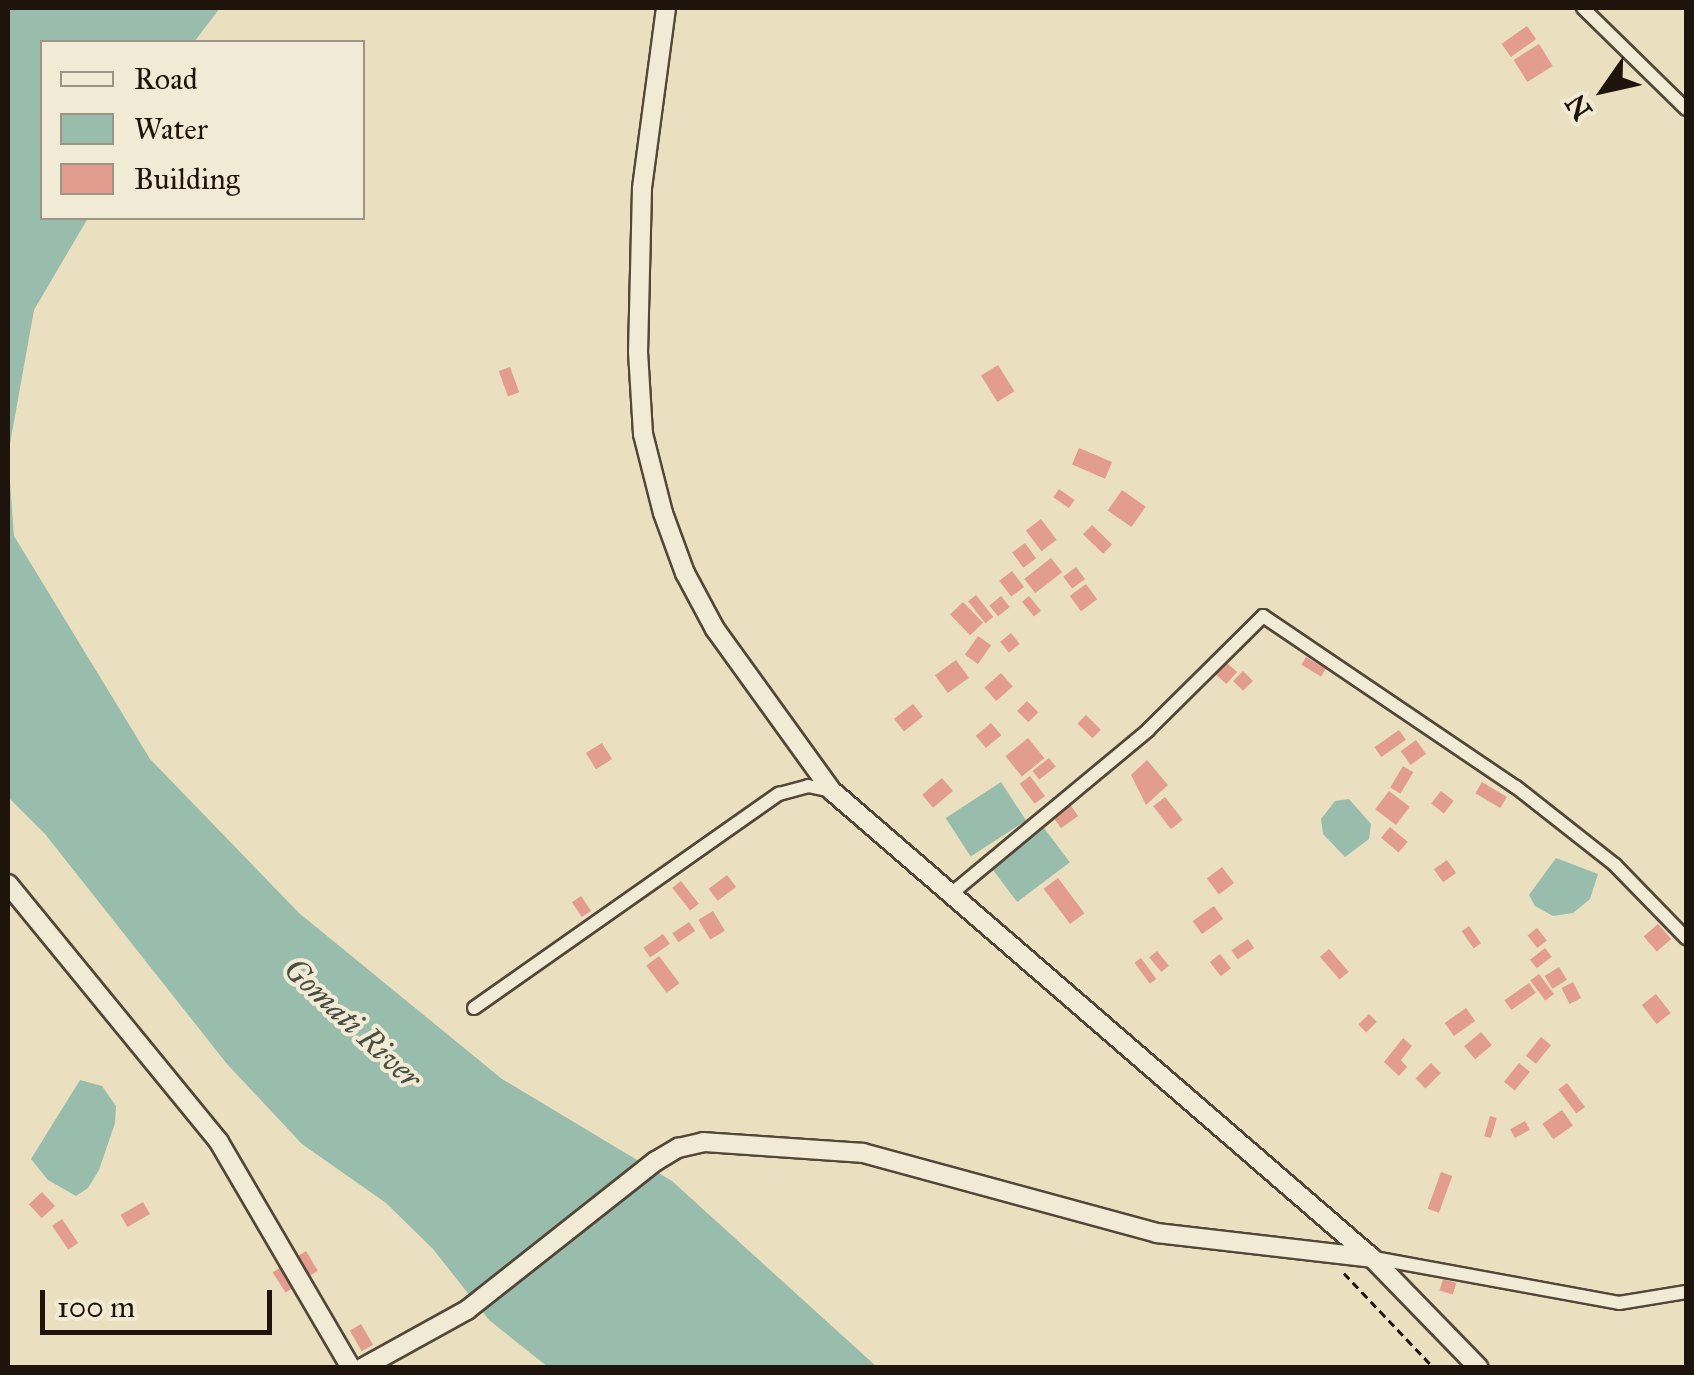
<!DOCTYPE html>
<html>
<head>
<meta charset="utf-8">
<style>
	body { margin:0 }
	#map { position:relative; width:1694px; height:1375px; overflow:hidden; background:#eadfbe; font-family:"IM FELL Great Primer",serif }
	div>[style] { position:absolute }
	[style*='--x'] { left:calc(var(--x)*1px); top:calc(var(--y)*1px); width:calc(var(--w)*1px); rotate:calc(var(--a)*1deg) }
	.water>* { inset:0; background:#99bdac; transform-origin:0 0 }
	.building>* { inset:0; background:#e29d8e; transform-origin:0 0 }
	.path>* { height:2.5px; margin-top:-1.25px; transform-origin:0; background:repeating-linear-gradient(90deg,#1f140c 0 8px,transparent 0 13px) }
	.roads { filter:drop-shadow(2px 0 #524738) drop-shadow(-2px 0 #524738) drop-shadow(0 2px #524738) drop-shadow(0 -2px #524738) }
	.street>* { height:12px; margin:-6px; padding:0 6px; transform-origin:6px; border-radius:6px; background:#f1ead5 }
	.secondary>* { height:18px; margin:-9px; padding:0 9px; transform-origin:9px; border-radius:9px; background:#f1ead5 }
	span { translate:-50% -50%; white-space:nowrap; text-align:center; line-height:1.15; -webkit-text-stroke:8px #f1ead5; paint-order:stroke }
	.water-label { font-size:32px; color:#4a4f44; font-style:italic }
	.frame { position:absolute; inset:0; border:10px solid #1f140c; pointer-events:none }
	.legend { position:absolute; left:40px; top:40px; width:325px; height:180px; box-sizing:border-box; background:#f1ead5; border:2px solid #9d9485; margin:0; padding:12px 18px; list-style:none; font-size:30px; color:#1f140c }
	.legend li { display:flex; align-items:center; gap:20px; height:50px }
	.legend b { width:50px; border:2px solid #9d9485 }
	.north { position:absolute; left:1554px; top:40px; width:100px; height:100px; -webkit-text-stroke:8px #f1ead5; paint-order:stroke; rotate:236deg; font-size:28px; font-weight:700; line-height:40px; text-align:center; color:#1f140c }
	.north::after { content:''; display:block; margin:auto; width:35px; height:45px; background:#1f140c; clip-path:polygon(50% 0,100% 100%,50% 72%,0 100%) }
	.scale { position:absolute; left:40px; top:1290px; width:232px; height:45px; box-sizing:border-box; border:5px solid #1f140c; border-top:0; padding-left:12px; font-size:30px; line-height:35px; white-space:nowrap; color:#1f140c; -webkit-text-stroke:8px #f1ead5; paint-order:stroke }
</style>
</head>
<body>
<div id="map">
	<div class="water">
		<i style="clip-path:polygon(8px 8px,220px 8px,194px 42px,42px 42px,42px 218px,88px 218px,34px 310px,8px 455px,14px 536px,150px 759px,299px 913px,502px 1079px,672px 1181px,877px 1367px,548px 1367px,489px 1320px,433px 1249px,386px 1203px,302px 1144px,227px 1064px,45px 834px,8px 797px)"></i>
		<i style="left:1001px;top:782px;width:46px;height:66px;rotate:57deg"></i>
		<i style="clip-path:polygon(1349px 799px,1371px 824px,1369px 839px,1345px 857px,1323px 834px,1321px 819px,1335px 801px)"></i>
		<i style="left:1044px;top:828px;width:43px;height:66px;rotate:53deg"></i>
		<i style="clip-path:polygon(1556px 858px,1598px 874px,1590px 899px,1573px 913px,1553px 916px,1535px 906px,1529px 895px)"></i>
		<i style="clip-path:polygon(80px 1080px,102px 1086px,116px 1106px,115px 1123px,99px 1170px,88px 1188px,76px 1196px,48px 1180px,31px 1159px)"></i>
	</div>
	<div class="building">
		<i style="left:1527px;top:26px;width:16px;height:31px;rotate:55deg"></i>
		<i style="left:1539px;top:44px;width:26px;height:30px;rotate:58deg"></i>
		<i style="left:998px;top:365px;width:31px;height:20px;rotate:58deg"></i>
		<i style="left:510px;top:367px;width:27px;height:12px;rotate:70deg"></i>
		<i style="left:1079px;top:448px;width:36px;height:18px;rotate:23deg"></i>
		<i style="left:1059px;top:489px;width:19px;height:10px;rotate:35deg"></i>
		<i style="left:1122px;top:490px;width:29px;height:25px;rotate:35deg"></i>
		<i style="left:1041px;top:519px;width:26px;height:19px;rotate:53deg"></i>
		<i style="left:1092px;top:525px;width:28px;height:13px;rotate:44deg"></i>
		<i style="left:1025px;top:543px;width:19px;height:16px;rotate:54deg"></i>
		<i style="left:1051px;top:558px;width:18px;height:34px;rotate:52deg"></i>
		<i style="left:1076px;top:567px;width:15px;height:16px;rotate:53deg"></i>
		<i style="left:1012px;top:571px;width:20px;height:16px;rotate:53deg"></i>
		<i style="left:1086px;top:584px;width:19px;height:20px;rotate:54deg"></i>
		<i style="left:976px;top:595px;width:28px;height:10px;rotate:52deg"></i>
		<i style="left:1001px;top:596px;width:14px;height:15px;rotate:51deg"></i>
		<i style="left:1029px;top:596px;width:19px;height:9px;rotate:51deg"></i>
		<i style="left:963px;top:602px;width:29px;height:18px;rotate:46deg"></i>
		<i style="left:1011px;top:633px;width:14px;height:14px;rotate:51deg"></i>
		<i style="left:978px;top:636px;width:16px;height:23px;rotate:35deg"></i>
		<i style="left:1306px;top:657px;width:23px;height:9px;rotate:31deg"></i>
		<i style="left:956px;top:660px;width:22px;height:26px;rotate:54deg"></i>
		<i style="left:1226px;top:662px;width:15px;height:16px;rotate:42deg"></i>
		<i style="left:1243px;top:671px;width:14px;height:14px;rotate:45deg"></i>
		<i style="left:1001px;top:673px;width:18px;height:22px;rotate:49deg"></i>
		<i style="left:1027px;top:701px;width:16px;height:14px;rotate:45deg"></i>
		<i style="left:913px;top:704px;width:16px;height:24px;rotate:52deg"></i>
		<i style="left:1086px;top:715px;width:21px;height:12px;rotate:45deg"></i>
		<i style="left:991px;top:723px;width:16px;height:20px;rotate:50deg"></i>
		<i style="left:1399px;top:730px;width:12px;height:30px;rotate:55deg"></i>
		<i style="left:1028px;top:738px;width:26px;height:29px;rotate:51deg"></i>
		<i style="left:1416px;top:740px;width:17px;height:19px;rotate:54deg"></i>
		<i style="left:602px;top:743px;width:19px;height:19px;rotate:58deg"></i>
		<i style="left:1049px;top:758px;width:11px;height:21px;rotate:52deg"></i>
		<i style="clip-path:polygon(1147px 760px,1168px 785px,1146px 805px,1131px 775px)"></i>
		<i style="left:1403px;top:766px;width:12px;height:25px;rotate:31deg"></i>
		<i style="left:1030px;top:776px;width:25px;height:13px;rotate:53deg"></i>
		<i style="left:942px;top:778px;width:17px;height:26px;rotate:50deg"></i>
		<i style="left:1482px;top:782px;width:29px;height:13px;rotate:31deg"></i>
		<i style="left:1389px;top:791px;width:26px;height:23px;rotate:37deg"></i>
		<i style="left:1441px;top:791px;width:16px;height:16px;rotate:38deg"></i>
		<i style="left:1165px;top:797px;width:29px;height:15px;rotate:52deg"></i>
		<i style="left:1069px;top:803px;width:16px;height:21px;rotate:55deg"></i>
		<i style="left:1390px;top:827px;width:23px;height:14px;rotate:40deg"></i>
		<i style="left:1447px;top:860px;width:16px;height:16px;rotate:55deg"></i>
		<i style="left:1222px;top:867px;width:20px;height:19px;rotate:53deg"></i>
		<i style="left:727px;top:875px;width:15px;height:23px;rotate:53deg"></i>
		<i style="left:1058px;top:878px;width:44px;height:18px;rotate:53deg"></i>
		<i style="left:681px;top:881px;width:29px;height:11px;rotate:52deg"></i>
		<i style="left:581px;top:896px;width:18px;height:11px;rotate:56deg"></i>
		<i style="left:1214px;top:906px;width:16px;height:26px;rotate:55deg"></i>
		<i style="left:713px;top:911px;width:23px;height:17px;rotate:59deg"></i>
		<i style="left:689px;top:922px;width:11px;height:20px;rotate:56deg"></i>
		<i style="left:1658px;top:924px;width:20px;height:19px;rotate:49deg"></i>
		<i style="left:1469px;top:926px;width:21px;height:9px;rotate:55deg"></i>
		<i style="left:1537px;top:928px;width:16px;height:12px;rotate:52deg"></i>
		<i style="left:663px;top:934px;width:12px;height:24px;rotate:55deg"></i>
		<i style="left:1248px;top:939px;width:11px;height:20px;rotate:56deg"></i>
		<i style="left:1545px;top:948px;width:11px;height:19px;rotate:52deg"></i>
		<i style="left:1329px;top:949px;width:30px;height:12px;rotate:49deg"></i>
		<i style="left:1157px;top:951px;width:19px;height:10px;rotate:51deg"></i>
		<i style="left:1220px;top:954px;width:18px;height:13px;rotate:52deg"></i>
		<i style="left:659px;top:956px;width:34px;height:16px;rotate:53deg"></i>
		<i style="left:1141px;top:958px;width:26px;height:8px;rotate:54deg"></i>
		<i style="left:1559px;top:967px;width:15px;height:17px;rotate:58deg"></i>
		<i style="left:1539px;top:974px;width:25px;height:11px;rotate:53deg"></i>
		<i style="left:1573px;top:982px;width:18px;height:13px;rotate:63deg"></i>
		<i style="left:1529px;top:983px;width:12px;height:30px;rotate:55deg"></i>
		<i style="left:1656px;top:994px;width:24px;height:18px;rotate:52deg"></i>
		<i style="left:1466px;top:1008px;width:16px;height:26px;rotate:55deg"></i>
		<i style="left:1369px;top:1014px;width:11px;height:15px;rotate:45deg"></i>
		<i style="left:1481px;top:1032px;width:17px;height:22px;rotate:50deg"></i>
		<i style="left:1541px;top:1037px;width:13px;height:24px;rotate:39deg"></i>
		<i style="clip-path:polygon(1403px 1038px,1412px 1046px,1401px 1060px,1407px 1067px,1399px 1076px,1384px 1062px)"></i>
		<i style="left:1431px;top:1063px;width:14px;height:22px;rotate:45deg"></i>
		<i style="left:1519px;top:1063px;width:14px;height:24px;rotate:39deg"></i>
		<i style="left:1567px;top:1083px;width:30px;height:11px;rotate:53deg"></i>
		<i style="left:1562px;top:1110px;width:19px;height:24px;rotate:55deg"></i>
		<i style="left:1490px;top:1116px;width:7px;height:21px;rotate:16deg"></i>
		<i style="left:1525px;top:1121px;width:10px;height:17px;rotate:61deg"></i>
		<i style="left:1441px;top:1172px;width:12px;height:39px;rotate:20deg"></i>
		<i style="left:42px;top:1192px;width:19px;height:18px;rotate:47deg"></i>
		<i style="left:143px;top:1202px;width:14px;height:26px;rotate:60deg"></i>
		<i style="left:62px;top:1219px;width:29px;height:12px;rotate:56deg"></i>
		<i style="left:306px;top:1251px;width:23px;height:11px;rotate:59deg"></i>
		<i style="left:281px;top:1267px;width:24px;height:10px;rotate:57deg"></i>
		<i style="left:1443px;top:1279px;width:14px;height:12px;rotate:17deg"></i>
		<i style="left:361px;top:1324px;width:24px;height:13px;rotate:60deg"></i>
	</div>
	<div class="path">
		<i style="--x:1344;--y:1273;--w:131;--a:46.5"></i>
	</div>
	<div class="roads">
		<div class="street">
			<i style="--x:1583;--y:8;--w:144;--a:44.4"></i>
			<i style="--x:952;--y:893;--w:255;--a:-39.7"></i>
			<i style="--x:1148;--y:730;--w:162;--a:-44.7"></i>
			<i style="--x:1263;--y:616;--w:305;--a:34.1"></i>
			<i style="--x:1516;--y:787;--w:126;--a:38.2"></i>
			<i style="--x:1615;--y:865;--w:102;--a:45.8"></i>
			<i style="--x:474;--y:1008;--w:373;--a:-35.1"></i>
			<i style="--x:779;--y:794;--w:30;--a:-15"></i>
			<i style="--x:808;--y:786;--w:25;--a:12"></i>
			<i style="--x:1374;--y:1258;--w:249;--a:10.4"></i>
			<i style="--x:1619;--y:1303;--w:68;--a:-9.3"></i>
		</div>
		<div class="secondary">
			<i style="--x:666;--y:8;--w:183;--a:97.6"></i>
			<i style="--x:642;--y:189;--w:163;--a:91.4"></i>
			<i style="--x:638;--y:352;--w:82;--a:86.5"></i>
			<i style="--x:643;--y:434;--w:81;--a:75.8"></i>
			<i style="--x:663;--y:513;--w:64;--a:69.9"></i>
			<i style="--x:685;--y:573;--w:64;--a:61.8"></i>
			<i style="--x:715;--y:629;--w:200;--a:54.2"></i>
			<i style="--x:832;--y:791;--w:714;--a:40.85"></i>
			<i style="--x:1372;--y:1258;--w:153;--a:45.8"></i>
			<i style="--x:8;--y:884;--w:333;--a:50.7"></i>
			<i style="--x:219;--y:1142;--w:262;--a:59.7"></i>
			<i style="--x:362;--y:1368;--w:120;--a:-28.9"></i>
			<i style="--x:467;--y:1310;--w:241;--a:-38.3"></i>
			<i style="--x:656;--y:1161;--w:26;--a:-31"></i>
			<i style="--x:678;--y:1148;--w:26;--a:-13"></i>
			<i style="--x:703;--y:1142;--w:160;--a:3.9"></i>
			<i style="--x:863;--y:1153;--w:305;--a:15.2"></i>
			<i style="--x:1157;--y:1233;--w:216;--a:6.6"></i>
		</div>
	</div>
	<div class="water-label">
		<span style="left:352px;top:1024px;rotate:43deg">Gomati River</span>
	</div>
	<div class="frame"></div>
	<ul class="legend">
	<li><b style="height:12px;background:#f1ead5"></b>Road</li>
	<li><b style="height:28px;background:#99bdac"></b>Water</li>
	<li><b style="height:28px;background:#e29d8e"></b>Building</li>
	</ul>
	<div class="north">N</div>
	<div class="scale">100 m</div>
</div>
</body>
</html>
